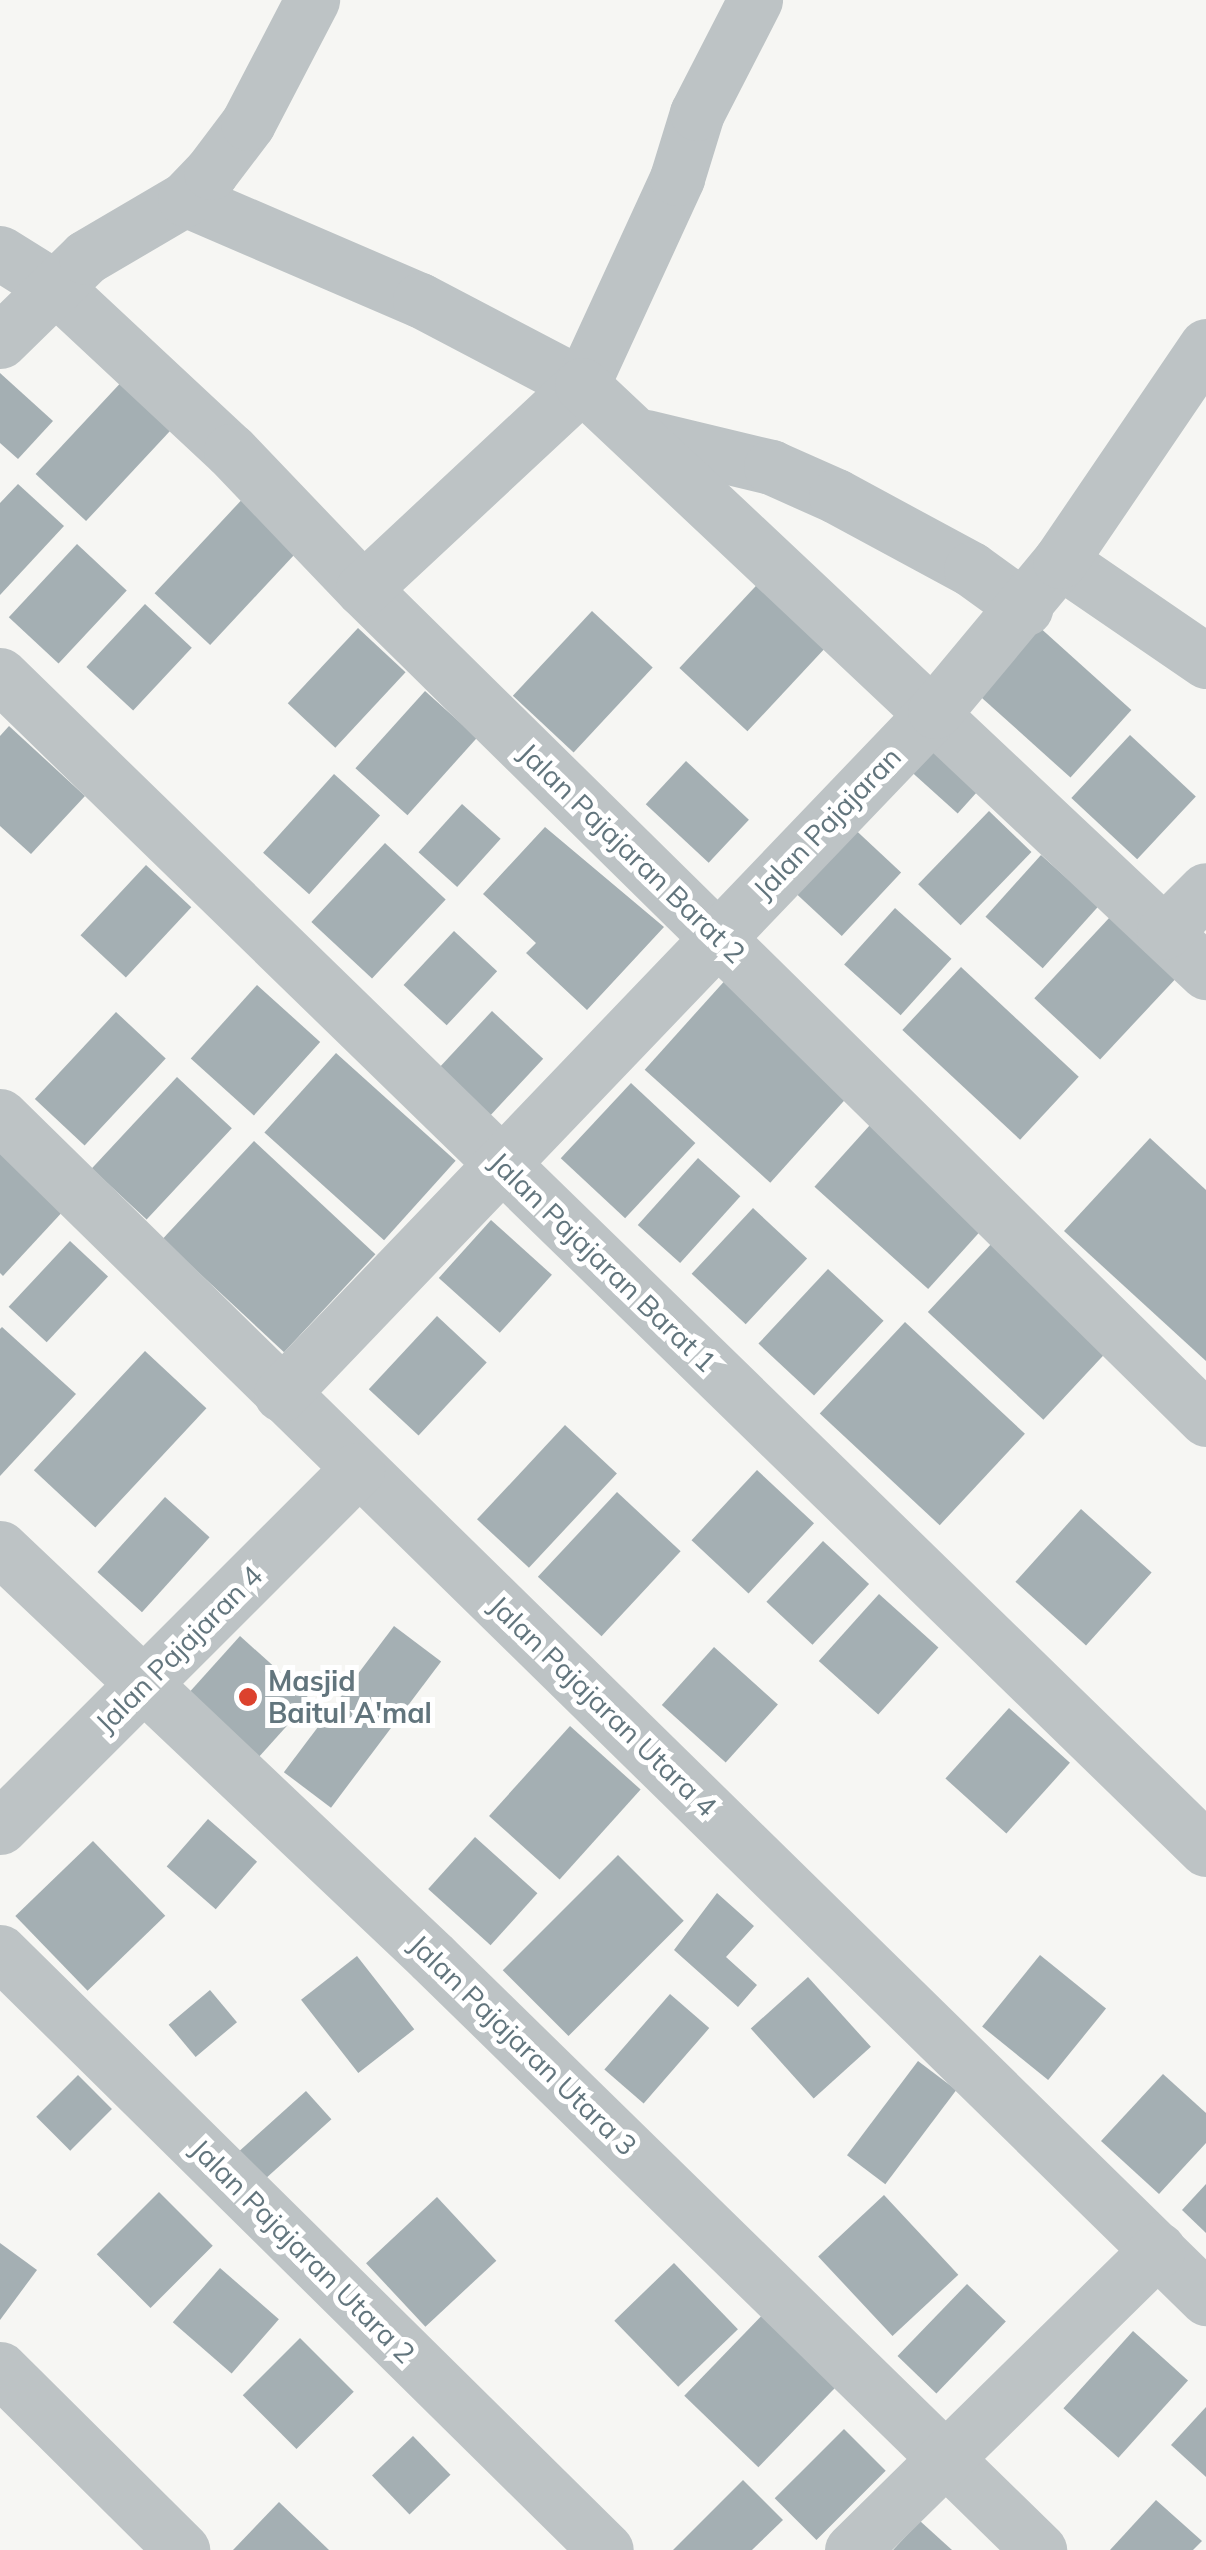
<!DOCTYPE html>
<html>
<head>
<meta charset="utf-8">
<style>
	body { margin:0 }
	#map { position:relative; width:1206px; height:2550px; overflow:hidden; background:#f6f6f3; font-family:Mulish,sans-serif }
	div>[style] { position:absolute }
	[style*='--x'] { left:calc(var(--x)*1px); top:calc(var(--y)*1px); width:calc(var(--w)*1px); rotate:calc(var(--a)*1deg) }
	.building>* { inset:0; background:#a4afb3; transform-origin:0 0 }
	.minor>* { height:55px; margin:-27.5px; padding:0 27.5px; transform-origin:27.5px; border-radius:27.5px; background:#bdc3c5 }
	.dots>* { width:28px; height:28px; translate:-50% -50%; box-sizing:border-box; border:5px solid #fff; border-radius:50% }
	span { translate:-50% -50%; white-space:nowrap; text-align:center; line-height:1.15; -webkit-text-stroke:10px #fff; paint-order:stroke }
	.street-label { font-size:28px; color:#62757d }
	.poi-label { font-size:28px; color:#62757d; font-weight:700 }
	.left { translate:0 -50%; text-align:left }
</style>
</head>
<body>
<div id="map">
	<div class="building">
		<i style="clip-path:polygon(0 373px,53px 421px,18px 459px,0 443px)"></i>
		<i style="left:127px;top:376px;width:69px;height:134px;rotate:43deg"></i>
		<i style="clip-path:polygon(18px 484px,64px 526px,0 595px,0 503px)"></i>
		<i style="left:248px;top:493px;width:76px;height:137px;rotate:43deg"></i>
		<i style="left:77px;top:544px;width:68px;height:100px;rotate:43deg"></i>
		<i style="left:766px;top:575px;width:93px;height:127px;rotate:43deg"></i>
		<i style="left:145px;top:604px;width:64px;height:86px;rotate:43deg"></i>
		<i style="left:592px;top:611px;width:83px;height:116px;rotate:43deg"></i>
		<i style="left:1037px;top:625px;width:127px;height:91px;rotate:42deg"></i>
		<i style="left:358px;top:628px;width:65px;height:103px;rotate:43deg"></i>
		<i style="left:425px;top:691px;width:70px;height:104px;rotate:42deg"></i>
		<i style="clip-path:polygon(9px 726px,85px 796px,31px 854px,0 826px,0 736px)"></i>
		<i style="left:1130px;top:735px;width:90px;height:86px;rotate:43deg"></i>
		<i style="left:935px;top:746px;width:62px;height:35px;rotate:42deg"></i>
		<i style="left:686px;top:761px;width:86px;height:59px;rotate:43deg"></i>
		<i style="left:334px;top:774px;width:62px;height:106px;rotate:42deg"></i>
		<i style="left:462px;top:804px;width:52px;height:65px;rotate:42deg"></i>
		<i style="left:989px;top:811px;width:59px;height:102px;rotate:44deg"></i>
		<i style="left:847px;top:822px;width:74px;height:87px;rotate:43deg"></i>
		<i style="clip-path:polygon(545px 827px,664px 927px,587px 1010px,526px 953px,536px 943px,483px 894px)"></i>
		<i style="left:385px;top:843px;width:83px;height:108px;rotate:43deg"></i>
		<i style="left:1041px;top:855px;width:77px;height:83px;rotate:42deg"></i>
		<i style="left:146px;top:865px;width:62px;height:96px;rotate:43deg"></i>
		<i style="left:895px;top:908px;width:76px;height:76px;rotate:42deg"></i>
		<i style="left:1110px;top:917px;width:90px;height:111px;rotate:43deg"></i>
		<i style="left:454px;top:931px;width:59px;height:74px;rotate:43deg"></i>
		<i style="left:961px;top:967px;width:161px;height:86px;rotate:43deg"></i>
		<i style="left:729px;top:976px;width:169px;height:126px;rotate:42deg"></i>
		<i style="left:257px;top:985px;width:85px;height:99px;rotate:42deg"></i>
		<i style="left:492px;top:1011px;width:70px;height:84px;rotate:43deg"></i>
		<i style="left:116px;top:1012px;width:68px;height:119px;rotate:43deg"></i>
		<i style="left:336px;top:1053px;width:161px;height:107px;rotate:42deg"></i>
		<i style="left:177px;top:1077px;width:75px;height:125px;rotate:43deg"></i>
		<i style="left:631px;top:1083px;width:88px;height:103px;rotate:43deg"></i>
		<i style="left:870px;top:1125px;width:153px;height:83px;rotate:42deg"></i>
		<i style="clip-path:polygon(1150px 1138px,1206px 1190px,1206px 1361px,1064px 1231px)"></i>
		<i style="left:254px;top:1141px;width:166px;height:134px;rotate:43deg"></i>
		<i style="clip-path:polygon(0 1151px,66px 1208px,3px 1276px,0 1273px)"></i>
		<i style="left:698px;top:1158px;width:57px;height:90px;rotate:42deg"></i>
		<i style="left:753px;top:1208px;width:74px;height:90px;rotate:43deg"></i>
		<i style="left:491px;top:1220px;width:82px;height:78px;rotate:42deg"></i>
		<i style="left:70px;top:1241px;width:52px;height:90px;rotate:43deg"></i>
		<i style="left:994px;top:1241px;width:158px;height:97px;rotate:43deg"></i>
		<i style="left:828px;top:1269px;width:76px;height:102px;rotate:43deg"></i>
		<i style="left:437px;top:1316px;width:68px;height:100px;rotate:43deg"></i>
		<i style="left:905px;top:1322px;width:164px;height:125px;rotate:43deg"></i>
		<i style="clip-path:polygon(2px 1327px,76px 1394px,0 1476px,0 1329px)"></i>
		<i style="left:145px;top:1351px;width:84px;height:163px;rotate:43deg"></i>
		<i style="left:565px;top:1425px;width:71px;height:129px;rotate:43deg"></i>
		<i style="left:757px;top:1470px;width:78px;height:96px;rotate:43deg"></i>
		<i style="left:617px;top:1492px;width:87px;height:116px;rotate:43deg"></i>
		<i style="left:165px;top:1497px;width:60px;height:101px;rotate:42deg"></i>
		<i style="left:1081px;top:1509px;width:95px;height:98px;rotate:42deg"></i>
		<i style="left:823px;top:1541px;width:63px;height:83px;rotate:43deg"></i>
		<i style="left:879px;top:1594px;width:80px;height:90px;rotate:42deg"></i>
		<i style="left:394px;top:1626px;width:59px;height:183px;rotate:37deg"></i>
		<i style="left:240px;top:1636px;width:95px;height:79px;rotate:42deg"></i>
		<i style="left:714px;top:1647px;width:86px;height:78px;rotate:42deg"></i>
		<i style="left:1009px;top:1708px;width:82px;height:95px;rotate:42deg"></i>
		<i style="left:570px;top:1726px;width:95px;height:121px;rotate:42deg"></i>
		<i style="left:208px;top:1819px;width:65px;height:63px;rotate:41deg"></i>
		<i style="left:475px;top:1837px;width:84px;height:70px;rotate:42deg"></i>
		<i style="left:93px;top:1841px;width:104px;height:108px;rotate:46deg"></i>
		<i style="left:618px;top:1855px;width:93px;height:163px;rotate:45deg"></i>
		<i style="clip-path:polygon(717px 1893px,754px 1926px,726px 1957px,757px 1985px,738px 2007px,674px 1950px)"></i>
		<i style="left:1040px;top:1955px;width:85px;height:92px;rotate:39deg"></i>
		<i style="left:357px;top:1956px;width:93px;height:71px;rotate:52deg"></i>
		<i style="left:808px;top:1977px;width:94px;height:77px;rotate:48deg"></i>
		<i style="left:210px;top:1990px;width:42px;height:54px;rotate:50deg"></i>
		<i style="left:670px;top:1994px;width:52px;height:100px;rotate:41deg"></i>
		<i style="left:918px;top:2061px;width:48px;height:118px;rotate:37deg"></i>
		<i style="clip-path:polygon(1163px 2074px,1206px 2113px,1206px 2143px,1159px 2194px,1101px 2141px)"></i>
		<i style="left:78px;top:2075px;width:48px;height:59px;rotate:45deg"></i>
		<i style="left:306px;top:2091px;width:38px;height:90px;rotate:48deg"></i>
		<i style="clip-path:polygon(1206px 2184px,1206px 2233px,1182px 2210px)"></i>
		<i style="left:159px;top:2192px;width:76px;height:88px;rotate:45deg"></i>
		<i style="left:884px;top:2195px;width:109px;height:90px;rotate:47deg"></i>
		<i style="left:437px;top:2197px;width:87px;height:97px;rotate:47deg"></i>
		<i style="clip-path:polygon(0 2243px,37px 2270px,0 2320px)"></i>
		<i style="left:674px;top:2263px;width:92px;height:83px;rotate:46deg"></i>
		<i style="left:220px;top:2268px;width:78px;height:72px;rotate:41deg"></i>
		<i style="left:967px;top:2284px;width:54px;height:100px;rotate:44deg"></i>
		<i style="left:769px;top:2308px;width:103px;height:122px;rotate:44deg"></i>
		<i style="left:1133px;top:2331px;width:74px;height:104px;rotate:42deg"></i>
		<i style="left:300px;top:2338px;width:76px;height:81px;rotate:45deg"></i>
		<i style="clip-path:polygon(1206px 2407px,1206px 2477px,1171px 2445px)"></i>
		<i style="left:844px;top:2429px;width:59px;height:98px;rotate:45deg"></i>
		<i style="left:413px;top:2436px;width:54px;height:57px;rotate:46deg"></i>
		<i style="clip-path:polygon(743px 2480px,783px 2520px,752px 2550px,673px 2550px)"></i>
		<i style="clip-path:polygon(1156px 2500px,1202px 2541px,1193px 2550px,1110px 2550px)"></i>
		<i style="clip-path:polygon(279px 2502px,329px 2550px,233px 2550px)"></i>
		<i style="clip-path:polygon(920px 2521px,952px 2550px,893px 2550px)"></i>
	</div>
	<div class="minor">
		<i style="--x:185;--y:199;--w:256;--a:23.3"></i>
		<i style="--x:420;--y:300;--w:183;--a:27.7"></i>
		<i style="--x:582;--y:385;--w:228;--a:-65.3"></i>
		<i style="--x:677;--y:178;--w:68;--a:-72.9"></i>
		<i style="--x:697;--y:113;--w:127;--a:-62.8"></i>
		<i style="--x:0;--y:253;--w:66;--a:32"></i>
		<i style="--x:56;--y:288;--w:239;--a:43"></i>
		<i style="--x:231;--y:451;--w:191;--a:46.3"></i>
		<i style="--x:363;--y:589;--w:1183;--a:44.55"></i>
		<i style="--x:0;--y:341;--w:120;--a:-44.3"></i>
		<i style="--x:86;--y:257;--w:115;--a:-30.4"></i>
		<i style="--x:185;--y:199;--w:37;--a:-46"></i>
		<i style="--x:211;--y:172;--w:61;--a:-52.9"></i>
		<i style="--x:248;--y:123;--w:139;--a:-62.5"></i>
		<i style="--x:646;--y:437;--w:129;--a:13.5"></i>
		<i style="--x:771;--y:467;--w:71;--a:24"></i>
		<i style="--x:836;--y:496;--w:153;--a:28.4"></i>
		<i style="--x:971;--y:569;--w:67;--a:35.8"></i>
		<i style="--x:1060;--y:561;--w:177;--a:34.4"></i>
		<i style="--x:363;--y:589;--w:299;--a:-43"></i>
		<i style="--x:582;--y:385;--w:857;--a:43.25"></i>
		<i style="--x:0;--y:675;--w:1683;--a:44.23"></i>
		<i style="--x:1164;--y:932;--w:59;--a:-45"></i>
		<i style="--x:0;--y:1116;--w:1689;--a:44.42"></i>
		<i style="--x:281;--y:1394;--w:946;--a:-46.24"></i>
		<i style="--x:935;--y:711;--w:195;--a:-50.2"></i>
		<i style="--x:1060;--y:561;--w:260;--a:-55.8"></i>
		<i style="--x:0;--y:1548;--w:595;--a:43.43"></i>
		<i style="--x:432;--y:1957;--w:849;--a:44.33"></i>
		<i style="--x:0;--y:1827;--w:505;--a:-45"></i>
		<i style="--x:0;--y:1952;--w:851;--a:44.62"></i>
		<i style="--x:0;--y:2369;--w:257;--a:44.8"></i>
		<i style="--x:852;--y:2550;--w:429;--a:-44.5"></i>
	</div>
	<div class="dots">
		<i style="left:248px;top:1697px;background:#dc422e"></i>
	</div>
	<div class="street-label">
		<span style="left:827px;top:823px;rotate:-46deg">Jalan Pajajaran</span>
		<span style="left:632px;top:853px;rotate:44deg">Jalan Pajajaran Barat 2</span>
		<span style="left:603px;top:1262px;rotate:44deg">Jalan Pajajaran Barat 1</span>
		<span style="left:179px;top:1649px;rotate:-45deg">Jalan Pajajaran 4</span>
		<span style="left:603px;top:1706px;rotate:44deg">Jalan Pajajaran Utara 4</span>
		<span style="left:523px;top:2045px;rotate:44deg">Jalan Pajajaran Utara 3</span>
		<span style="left:303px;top:2251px;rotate:45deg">Jalan Pajajaran Utara 2</span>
	</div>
	<div class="poi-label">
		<span class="left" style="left:268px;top:1697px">Masjid<br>Baitul A'mal</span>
	</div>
</div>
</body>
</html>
